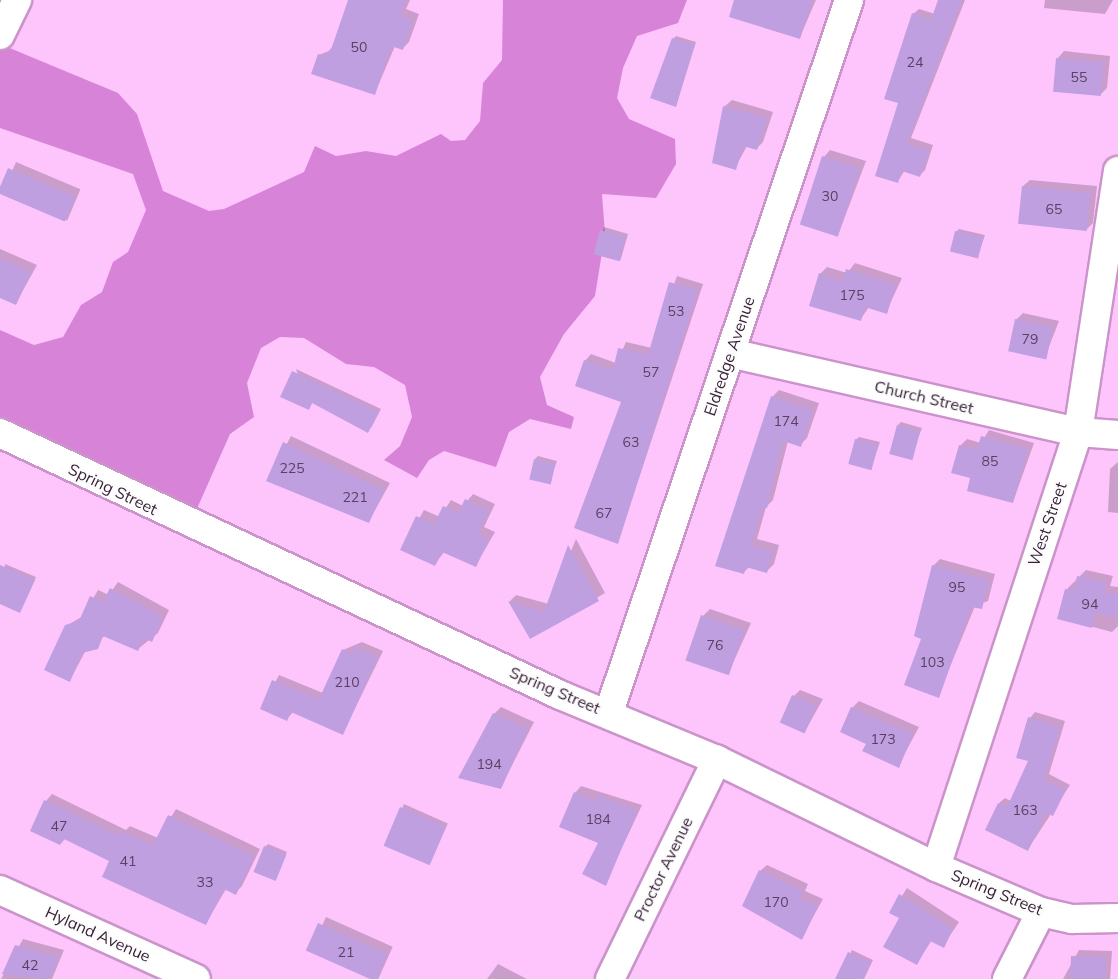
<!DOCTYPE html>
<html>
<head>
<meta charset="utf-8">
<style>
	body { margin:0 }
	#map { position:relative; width:1118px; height:979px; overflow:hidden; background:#fec5fd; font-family:Mulish,sans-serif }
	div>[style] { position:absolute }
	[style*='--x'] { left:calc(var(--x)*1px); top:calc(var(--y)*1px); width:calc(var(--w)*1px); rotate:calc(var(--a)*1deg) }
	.forest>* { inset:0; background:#d784d8 }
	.shadow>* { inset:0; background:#0003; transform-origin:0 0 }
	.building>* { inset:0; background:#bf9fe0; transform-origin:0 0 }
	.roads { filter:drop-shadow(2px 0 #ca94ca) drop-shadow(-2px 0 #ca94ca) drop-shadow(0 2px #ca94ca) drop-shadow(0 -2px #ca94ca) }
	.minor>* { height:28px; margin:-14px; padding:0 14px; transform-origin:14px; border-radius:14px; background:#fff }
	span { translate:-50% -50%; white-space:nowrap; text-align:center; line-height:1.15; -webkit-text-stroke:4.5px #fcfcfc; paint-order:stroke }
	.number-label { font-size:14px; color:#5a4162 }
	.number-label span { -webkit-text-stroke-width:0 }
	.street-label { font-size:16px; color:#382238 }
</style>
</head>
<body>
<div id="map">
	<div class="forest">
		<i style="clip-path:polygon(503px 0,687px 0,678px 23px,637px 36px,623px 68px,617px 98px,629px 119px,675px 139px,676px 164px,656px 198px,602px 194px,605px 234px,595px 296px,564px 334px,540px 377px,547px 405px,574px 417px,571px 429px,530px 419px,509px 432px,496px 467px,444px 451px,429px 460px,417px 478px,384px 460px,400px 446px,412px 417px,405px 385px,374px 367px,346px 364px,304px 338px,280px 337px,261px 348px,247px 383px,254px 417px,230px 434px,192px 520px,0 435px,0 330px,34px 345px,63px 337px,81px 305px,102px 292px,113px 262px,128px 252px,146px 210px,133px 174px,0 128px,0 44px,118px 93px,137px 114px,163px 191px,209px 211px,224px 209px,304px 172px,315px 146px,336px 156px,366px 151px,396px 156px,441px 134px,451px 141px,465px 140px,480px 121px,483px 83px,502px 60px)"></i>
	</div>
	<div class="shadow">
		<i style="clip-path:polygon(349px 0,410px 0,406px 9px,419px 14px,409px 42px,403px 48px,395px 46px,375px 93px,319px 55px,331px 50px)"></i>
		<i style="clip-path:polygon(735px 0,816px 0,800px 37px)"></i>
		<i style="clip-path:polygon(939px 0,965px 0,911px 138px,933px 145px,925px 170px,920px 175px,905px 170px,898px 181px,900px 102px,913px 14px,919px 9px,935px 14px)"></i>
		<i style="clip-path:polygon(1045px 0,1113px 0,1105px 14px,1044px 8px)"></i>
		<i style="clip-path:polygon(676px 36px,696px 42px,676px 106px,673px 39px)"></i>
		<i style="clip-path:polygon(1064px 51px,1110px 56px,1107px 88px,1100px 95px,1058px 58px)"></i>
		<i style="clip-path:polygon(732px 100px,773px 112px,763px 142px,756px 149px,747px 146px,735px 168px,714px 162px,725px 106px)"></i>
		<i style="clip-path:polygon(830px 150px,866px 161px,838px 235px,824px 157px)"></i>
		<i style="left:16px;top:162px;width:70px;height:34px;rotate:23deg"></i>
		<i style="clip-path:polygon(1030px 180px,1097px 186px,1093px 223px,1086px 230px,1023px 186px)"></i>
		<i style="left:604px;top:227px;width:25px;height:28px;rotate:16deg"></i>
		<i style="clip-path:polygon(959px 229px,985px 235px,978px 256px,956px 232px)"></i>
		<i style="clip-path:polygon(0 249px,37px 265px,16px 303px,0 296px)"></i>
		<i style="clip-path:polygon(855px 263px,902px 278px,886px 312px,869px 307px,860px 320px,820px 274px,827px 267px,847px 273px)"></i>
		<i style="clip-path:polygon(677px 276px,703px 284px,618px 542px,623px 401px,585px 361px,591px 354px,616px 363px,626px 342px,652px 348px)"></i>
		<i style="clip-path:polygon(1023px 313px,1059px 321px,1045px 357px,1016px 320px)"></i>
		<i style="clip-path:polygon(296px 369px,381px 409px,371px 428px,313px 402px,308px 408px)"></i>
		<i style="clip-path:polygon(779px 390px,819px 403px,807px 438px,800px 445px,788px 441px,773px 500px,766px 507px,757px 539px,779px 545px,774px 564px,767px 571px,749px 567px,743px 573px,772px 397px)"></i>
		<i style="clip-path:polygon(901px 422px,922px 428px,910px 459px,898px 425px)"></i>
		<i style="clip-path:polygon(989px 430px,1034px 443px,1013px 502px,972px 477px,960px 446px,967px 439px,981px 443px)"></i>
		<i style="clip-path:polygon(291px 436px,390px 483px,369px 521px,268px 480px)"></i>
		<i style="clip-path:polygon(859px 437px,880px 442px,871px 468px,856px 440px)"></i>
		<i style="clip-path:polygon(538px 456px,557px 461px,549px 482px,535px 459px)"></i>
		<i style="clip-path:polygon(1118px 462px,1118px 513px,1108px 512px,1110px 469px)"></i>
		<i style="clip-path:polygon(473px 494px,495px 504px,484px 527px,495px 532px,476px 565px,445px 551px,435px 564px,402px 549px,424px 510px,440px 517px,451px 500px,463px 506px)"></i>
		<i style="clip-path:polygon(576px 539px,605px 593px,530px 637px,510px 601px,516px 595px,549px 604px)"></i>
		<i style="clip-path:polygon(940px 559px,995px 574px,988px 601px,975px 606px,938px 696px,923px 638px,933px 566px)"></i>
		<i style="clip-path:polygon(5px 564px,36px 577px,20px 611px,0 602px)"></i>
		<i style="clip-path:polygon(1086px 570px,1113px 576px,1110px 586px,1118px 587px,1118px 626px,1112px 632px,1059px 618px,1067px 589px)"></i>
		<i style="clip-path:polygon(118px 582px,169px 610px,158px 633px,138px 649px,106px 635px,86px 650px,70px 680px,66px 626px,83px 616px,98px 590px,109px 595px)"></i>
		<i style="clip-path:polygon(710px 609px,751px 623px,728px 674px,703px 616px)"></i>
		<i style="clip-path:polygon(362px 642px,383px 651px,343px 733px,294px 711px,287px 719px,262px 708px,279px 675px,323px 693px,343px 650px)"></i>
		<i style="clip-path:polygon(800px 690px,823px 699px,804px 733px,794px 696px)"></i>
		<i style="clip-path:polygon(859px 701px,919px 727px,898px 766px,868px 743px,852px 708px)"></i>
		<i style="clip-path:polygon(501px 707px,534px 722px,501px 787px,494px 714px)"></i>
		<i style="clip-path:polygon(1035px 712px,1065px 721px,1049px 774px,1070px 785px,1028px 849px,999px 803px,1005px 798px,1011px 801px,1030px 760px,1030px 718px)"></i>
		<i style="clip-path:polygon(581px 786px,642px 805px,605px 884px,600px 843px,575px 793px)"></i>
		<i style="clip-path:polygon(52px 794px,126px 830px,130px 826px,158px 838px,176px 809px,260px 849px,242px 886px,235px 893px,226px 889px,206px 923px,111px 860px,66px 838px,60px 844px,46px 801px)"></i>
		<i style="left:404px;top:804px;width:48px;height:44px;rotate:24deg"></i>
		<i style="clip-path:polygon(268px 844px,287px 852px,275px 879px,265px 847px)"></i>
		<i style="clip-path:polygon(767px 865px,808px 884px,805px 891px,823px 899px,801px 939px,760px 871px)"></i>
		<i style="clip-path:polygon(907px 888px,959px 922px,943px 946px,932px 940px,917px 963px,901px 917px,891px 913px)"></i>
		<i style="left:326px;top:917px;width:73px;height:37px;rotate:24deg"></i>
		<i style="clip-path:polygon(23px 939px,64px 950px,52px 979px,1px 979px)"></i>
		<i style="clip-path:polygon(852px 950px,873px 960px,864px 979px,838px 976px)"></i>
		<i style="clip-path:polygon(1079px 950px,1112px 951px,1110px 979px,1063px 979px)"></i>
		<i style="clip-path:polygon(498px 964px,527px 979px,487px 979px)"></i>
	</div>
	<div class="building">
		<i style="clip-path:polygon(348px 0,406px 0,401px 16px,413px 20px,403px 50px,391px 46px,375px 95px,311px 74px,318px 54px,325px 56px,332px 47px)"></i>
		<i style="clip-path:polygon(734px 0,812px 0,800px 39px,729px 17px)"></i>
		<i style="clip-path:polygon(938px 0,962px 0,907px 144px,929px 151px,920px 177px,902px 171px,898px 183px,875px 176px,898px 103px,884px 99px,912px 13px,931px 20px)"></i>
		<i style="clip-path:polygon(672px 38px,694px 45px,676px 107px,650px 98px)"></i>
		<i style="left:1056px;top:58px;width:48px;height:34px;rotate:5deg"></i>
		<i style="clip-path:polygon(723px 106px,767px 118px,757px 150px,743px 146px,736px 170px,712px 163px)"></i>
		<i style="left:822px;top:156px;width:40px;height:72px;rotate:18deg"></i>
		<i style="left:8px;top:168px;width:73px;height:27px;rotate:23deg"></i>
		<i style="left:1022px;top:186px;width:69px;height:38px;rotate:6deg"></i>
		<i style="left:600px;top:230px;width:27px;height:25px;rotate:15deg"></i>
		<i style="left:955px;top:231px;width:29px;height:21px;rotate:14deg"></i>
		<i style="clip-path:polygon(0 258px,31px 272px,16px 305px,0 298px)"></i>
		<i style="clip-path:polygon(846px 269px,896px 285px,887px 314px,865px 307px,861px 321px,809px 306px,819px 273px,843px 281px)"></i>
		<i style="clip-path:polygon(669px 282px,698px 290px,618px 544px,574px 528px,621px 402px,575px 386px,584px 360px,613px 370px,618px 348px,648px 355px)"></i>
		<i style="left:1015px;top:319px;width:39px;height:33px;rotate:12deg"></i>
		<i style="clip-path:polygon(292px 371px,379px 412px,368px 433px,312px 403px,309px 410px,280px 397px)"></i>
		<i style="clip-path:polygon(771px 396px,813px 410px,801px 447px,783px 441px,767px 508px,762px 507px,751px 546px,773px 551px,767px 573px,746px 567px,744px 574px,715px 566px)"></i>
		<i style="left:897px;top:425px;width:24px;height:30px;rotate:15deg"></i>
		<i style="clip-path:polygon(981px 436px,1028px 449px,1013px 503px,967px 491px,970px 478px,951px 473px,959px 445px,977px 450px)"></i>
		<i style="left:855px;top:439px;width:24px;height:26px;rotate:15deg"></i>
		<i style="clip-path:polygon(283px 442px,384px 490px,369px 523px,266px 481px)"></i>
		<i style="left:534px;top:459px;width:22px;height:21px;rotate:13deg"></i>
		<i style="clip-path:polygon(465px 499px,489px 511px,478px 534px,489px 539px,476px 567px,442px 552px,435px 566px,400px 550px,416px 516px,434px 524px,443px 506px,458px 513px)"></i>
		<i style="clip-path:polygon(568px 545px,599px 601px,530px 639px,508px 601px,544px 612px)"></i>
		<i style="clip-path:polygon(0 565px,35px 580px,20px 613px,0 604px)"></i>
		<i style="clip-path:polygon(932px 565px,989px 580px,982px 609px,971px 607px,939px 698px,904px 685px,921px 639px,914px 636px)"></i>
		<i style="clip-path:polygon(1077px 576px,1107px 583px,1104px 592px,1118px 595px,1118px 618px,1095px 613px,1092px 628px,1057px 619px,1065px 589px,1074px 590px)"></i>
		<i style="clip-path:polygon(110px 588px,163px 617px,152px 642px,144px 638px,138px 651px,103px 636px,98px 649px,82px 653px,70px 682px,44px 670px,65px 625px,79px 621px,90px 596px,103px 602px)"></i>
		<i style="left:701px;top:615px;width:46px;height:48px;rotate:19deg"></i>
		<i style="clip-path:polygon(355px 647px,378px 657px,343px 735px,291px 712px,287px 721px,260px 709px,272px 680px,319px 699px,342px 649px,352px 654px)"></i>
		<i style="left:792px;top:695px;width:27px;height:30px;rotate:24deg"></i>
		<i style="clip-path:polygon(851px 707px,913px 734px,899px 768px,862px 751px,866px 744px,840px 732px)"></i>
		<i style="clip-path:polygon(493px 713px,528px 729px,501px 789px,458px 778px)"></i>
		<i style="clip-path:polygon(1028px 717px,1060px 727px,1044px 780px,1066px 790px,1053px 816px,1046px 813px,1028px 851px,985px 830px,998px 803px,1007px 807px,1028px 761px,1016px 758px)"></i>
		<i style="clip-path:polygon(574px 792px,596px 801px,598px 795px,637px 811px,606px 886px,582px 874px,598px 843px,559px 827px)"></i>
		<i style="clip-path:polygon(44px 800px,120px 836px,122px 831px,153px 845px,168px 815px,254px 856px,236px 895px,224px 889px,206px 925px,102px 877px,109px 861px,64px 839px,60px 845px,30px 831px)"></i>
		<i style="left:400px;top:807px;width:50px;height:42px;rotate:23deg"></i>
		<i style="left:264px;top:846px;width:24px;height:28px;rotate:22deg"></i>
		<i style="clip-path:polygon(759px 870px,803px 891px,799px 898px,818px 906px,802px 940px,742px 906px)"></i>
		<i style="clip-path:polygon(899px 894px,953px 929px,944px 948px,930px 941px,917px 965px,883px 947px,899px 918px,889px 913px)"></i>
		<i style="left:318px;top:923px;width:76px;height:30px;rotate:24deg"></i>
		<i style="clip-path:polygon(15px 945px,59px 957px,49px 979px,2px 974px)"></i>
		<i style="clip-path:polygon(848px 952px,871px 963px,863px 979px,835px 979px)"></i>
		<i style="left:1071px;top:956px;width:35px;height:23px;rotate:2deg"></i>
	</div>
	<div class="roads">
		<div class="minor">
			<i style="--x:0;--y:35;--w:39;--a:-64"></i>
			<i style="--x:730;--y:353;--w:357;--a:12.8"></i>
			<i style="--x:1078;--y:432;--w:40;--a:4.3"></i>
			<i style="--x:0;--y:433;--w:618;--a:25.07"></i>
			<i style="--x:560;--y:695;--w:170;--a:22.5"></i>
			<i style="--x:717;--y:760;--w:244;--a:26"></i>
			<i style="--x:936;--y:867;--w:114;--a:23.2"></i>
			<i style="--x:1041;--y:912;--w:32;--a:13"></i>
			<i style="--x:1072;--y:919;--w:46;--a:-1.2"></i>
			<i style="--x:609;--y:712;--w:751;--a:-71.37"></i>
			<i style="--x:936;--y:867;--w:458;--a:-71.9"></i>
			<i style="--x:1078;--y:432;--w:264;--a:-81.3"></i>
			<i style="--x:0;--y:890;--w:215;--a:24.4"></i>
			<i style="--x:610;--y:979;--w:244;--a:-64"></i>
			<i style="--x:1007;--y:979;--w:75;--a:-63.1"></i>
		</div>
	</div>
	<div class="number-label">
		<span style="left:359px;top:47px">50</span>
		<span style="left:915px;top:62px">24</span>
		<span style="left:1079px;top:77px">55</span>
		<span style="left:830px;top:196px">30</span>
		<span style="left:1054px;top:209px">65</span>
		<span style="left:852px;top:295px">175</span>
		<span style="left:676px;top:311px">53</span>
		<span style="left:1030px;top:339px">79</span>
		<span style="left:651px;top:372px">57</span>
		<span style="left:786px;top:421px">174</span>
		<span style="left:631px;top:442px">63</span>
		<span style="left:990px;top:461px">85</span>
		<span style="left:292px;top:468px">225</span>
		<span style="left:355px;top:497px">221</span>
		<span style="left:604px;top:513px">67</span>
		<span style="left:957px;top:587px">95</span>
		<span style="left:1090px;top:604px">94</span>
		<span style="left:715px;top:645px">76</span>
		<span style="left:932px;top:662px">103</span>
		<span style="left:347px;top:682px">210</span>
		<span style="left:883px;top:739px">173</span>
		<span style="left:489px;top:764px">194</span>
		<span style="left:1025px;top:810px">163</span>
		<span style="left:598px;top:819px">184</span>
		<span style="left:59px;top:826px">47</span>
		<span style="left:128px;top:861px">41</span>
		<span style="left:205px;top:882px">33</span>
		<span style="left:776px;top:902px">170</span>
		<span style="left:346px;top:952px">21</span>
		<span style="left:30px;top:965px">42</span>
	</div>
	<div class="street-label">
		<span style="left:729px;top:356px;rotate:-71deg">Eldredge Avenue</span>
		<span style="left:924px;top:397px;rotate:13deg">Church Street</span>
		<span style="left:113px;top:489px;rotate:26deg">Spring Street</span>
		<span style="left:1047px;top:524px;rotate:-71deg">West Street</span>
		<span style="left:555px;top:690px;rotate:23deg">Spring Street</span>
		<span style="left:663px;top:869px;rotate:-64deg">Proctor Avenue</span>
		<span style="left:997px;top:892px;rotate:22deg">Spring Street</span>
		<span style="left:98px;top:934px;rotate:24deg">Hyland Avenue</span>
	</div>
</div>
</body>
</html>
